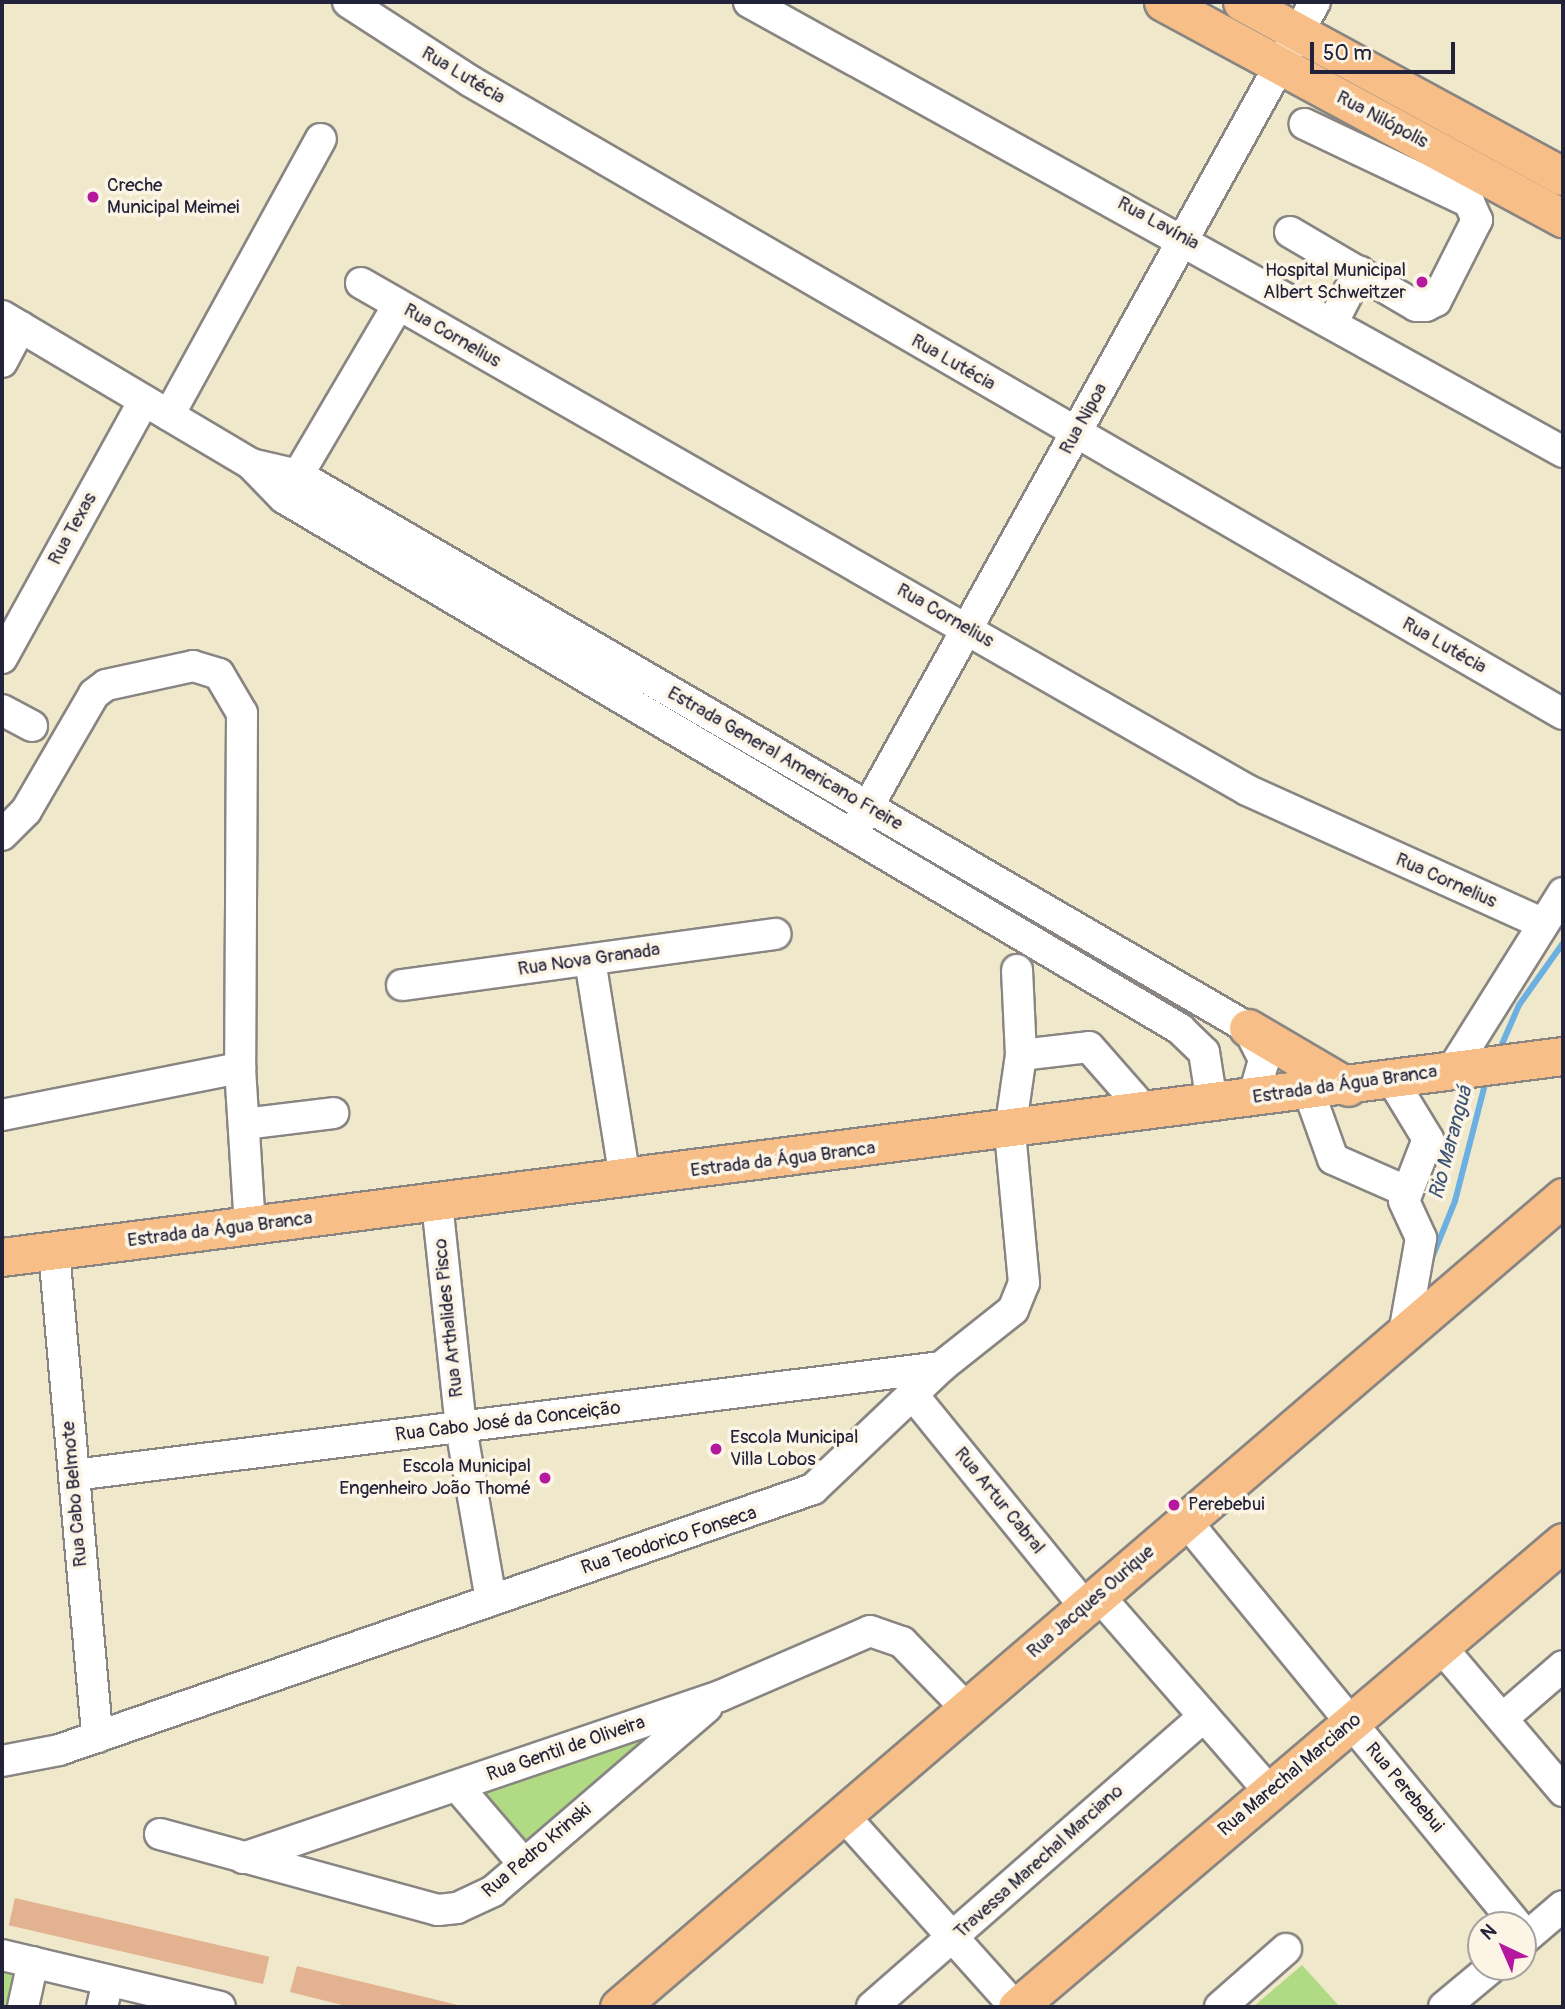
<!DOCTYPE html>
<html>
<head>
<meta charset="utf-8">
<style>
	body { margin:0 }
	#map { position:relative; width:1565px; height:2009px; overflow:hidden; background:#efe8ca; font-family:Pangolin,sans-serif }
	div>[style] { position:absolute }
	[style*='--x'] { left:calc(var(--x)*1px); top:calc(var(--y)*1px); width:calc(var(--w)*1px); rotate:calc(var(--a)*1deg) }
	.green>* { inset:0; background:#b1da84 }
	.stream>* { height:6px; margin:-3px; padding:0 3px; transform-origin:3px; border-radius:3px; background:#6cb0e1 }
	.building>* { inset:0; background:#e3b290; transform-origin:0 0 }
	.roads { filter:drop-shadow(2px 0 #888582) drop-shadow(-2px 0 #888582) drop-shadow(0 2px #888582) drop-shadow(0 -2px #888582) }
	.minor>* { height:30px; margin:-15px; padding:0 15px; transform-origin:15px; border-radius:15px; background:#fff }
	.major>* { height:37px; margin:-18.5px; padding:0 18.5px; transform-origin:18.5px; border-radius:18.5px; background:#f7be87 }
	.dots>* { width:19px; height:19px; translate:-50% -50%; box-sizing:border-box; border:4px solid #fcf5e5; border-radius:50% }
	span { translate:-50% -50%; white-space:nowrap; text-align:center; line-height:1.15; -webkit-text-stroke:7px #fcf5e5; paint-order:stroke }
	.street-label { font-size:19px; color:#22223b }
	.poi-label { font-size:19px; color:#22223b }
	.left { translate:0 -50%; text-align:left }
	.right { translate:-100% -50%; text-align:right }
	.water-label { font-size:21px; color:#3c5475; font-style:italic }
	.frame { position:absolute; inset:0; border:4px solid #22223b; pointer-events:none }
	.north { position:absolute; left:1467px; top:1911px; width:70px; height:70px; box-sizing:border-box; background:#fcf5e5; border:2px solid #a5a1a1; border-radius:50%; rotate:316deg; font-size:19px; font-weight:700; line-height:28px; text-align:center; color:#22223b }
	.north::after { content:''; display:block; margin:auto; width:24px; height:32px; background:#b5179e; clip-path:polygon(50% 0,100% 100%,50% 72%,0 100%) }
	.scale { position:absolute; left:1310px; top:42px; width:145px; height:32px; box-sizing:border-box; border:4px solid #22223b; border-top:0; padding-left:9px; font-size:21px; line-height:24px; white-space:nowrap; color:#22223b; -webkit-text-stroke:5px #fcf5e5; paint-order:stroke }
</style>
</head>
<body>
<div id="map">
	<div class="green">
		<i style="clip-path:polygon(720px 1696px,523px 1863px,457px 1786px)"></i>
		<i style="clip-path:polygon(2px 1955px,33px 1962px,23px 2007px,2px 2007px)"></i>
		<i style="clip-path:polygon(1302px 1965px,1340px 2007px,1253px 2007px)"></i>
	</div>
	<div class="stream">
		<i style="--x:1499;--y:1051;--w:50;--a:-66.5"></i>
		<i style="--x:1519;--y:1005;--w:76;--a:-54.6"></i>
		<i style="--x:1430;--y:1263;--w:67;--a:-68"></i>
		<i style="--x:1455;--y:1201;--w:125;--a:-75.6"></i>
	</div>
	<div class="building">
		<i style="left:15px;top:1898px;width:261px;height:28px;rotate:13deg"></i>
		<i style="clip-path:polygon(297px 1966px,462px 2006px,461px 2007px,350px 2007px,290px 1992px)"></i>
	</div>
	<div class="roads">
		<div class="minor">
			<i style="--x:348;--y:2;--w:145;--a:32.9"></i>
			<i style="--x:470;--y:81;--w:1263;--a:30.08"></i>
			<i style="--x:749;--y:2;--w:930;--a:28.93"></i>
			<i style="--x:1290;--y:232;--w:146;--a:30.4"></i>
			<i style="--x:1416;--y:306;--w:10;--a:0"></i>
			<i style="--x:1426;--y:306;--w:11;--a:-27"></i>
			<i style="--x:1436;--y:301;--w:91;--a:-63.2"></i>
			<i style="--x:1477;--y:220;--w:20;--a:-114"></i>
			<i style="--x:1469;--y:202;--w:182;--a:-154.6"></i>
			<i style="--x:361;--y:283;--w:1021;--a:29.78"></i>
			<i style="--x:1247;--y:790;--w:324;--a:24.3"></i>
			<i style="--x:2;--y:316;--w:290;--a:30.7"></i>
			<i style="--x:251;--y:464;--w:47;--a:45.9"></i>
			<i style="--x:284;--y:498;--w:1042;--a:30.65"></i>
			<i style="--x:1180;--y:1029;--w:33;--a:44"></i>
			<i style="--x:1204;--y:1052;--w:52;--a:81.1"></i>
			<i style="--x:1333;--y:322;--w:57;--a:-63"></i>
			<i style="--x:2;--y:362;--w:40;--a:-62"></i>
			<i style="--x:169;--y:415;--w:315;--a:-61.2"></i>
			<i style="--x:251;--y:464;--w:48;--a:13.2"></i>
			<i style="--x:298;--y:475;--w:1099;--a:30.2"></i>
			<i style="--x:1248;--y:1028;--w:36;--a:63"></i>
			<i style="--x:1264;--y:1060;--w:40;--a:106"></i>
			<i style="--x:288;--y:492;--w:217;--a:-59.5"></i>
			<i style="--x:2;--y:658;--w:294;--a:-61.1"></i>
			<i style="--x:2;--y:710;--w:34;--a:28"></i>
			<i style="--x:859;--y:823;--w:939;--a:-60.95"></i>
			<i style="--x:2;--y:835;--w:34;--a:-45"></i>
			<i style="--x:26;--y:811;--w:135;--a:-59.8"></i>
			<i style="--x:94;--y:694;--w:15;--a:-37"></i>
			<i style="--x:106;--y:685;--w:89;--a:-12.3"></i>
			<i style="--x:193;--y:666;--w:27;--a:17"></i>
			<i style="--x:219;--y:674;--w:45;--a:59.5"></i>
			<i style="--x:242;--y:713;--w:355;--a:90.3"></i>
			<i style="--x:240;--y:1068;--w:159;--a:86.4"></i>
			<i style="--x:590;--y:960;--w:222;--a:80.9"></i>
			<i style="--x:1017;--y:970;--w:85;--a:87.3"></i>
			<i style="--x:402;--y:985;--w:377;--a:-7.8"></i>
			<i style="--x:1452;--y:1070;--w:209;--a:-57.9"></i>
			<i style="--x:1392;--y:1080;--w:69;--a:58.6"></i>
			<i style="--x:1428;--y:1139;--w:66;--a:111.2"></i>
			<i style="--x:1404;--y:1201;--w:41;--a:65.3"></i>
			<i style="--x:1421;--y:1238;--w:97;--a:100.1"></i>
			<i style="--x:1309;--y:1092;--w:71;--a:70.3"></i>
			<i style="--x:1333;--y:1159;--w:80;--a:23.7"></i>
			<i style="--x:2;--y:1115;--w:243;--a:-11.2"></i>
			<i style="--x:244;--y:1124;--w:90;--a:-7"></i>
			<i style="--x:437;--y:1203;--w:226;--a:83.9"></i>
			<i style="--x:461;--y:1428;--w:175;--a:80.1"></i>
			<i style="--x:54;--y:1251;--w:488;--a:84.9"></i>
			<i style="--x:913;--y:1395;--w:273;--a:50.9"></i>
			<i style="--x:74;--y:1475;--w:874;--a:-7.1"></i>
			<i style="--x:1186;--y:1521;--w:522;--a:50.67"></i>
			<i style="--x:1099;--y:1596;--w:260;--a:48.9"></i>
			<i style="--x:1441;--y:1647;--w:189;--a:49.7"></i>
			<i style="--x:1503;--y:1718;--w:79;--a:-40.9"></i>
			<i style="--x:2;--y:1761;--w:58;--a:-10.9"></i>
			<i style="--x:59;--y:1750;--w:798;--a:-19.09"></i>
			<i style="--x:813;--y:1489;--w:177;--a:-43.6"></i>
			<i style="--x:941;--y:1367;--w:92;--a:-38.4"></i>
			<i style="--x:1013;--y:1310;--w:29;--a:-68"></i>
			<i style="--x:1024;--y:1283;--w:153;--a:-95.3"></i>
			<i style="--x:1010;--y:1131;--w:77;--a:-81.8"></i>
			<i style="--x:1021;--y:1055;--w:68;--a:-6.7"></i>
			<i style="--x:1089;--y:1047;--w:88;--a:48.7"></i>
			<i style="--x:457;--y:1786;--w:101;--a:49.4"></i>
			<i style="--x:843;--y:1815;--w:258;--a:48.1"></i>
			<i style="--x:160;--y:1834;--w:288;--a:15.3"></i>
			<i style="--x:438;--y:1910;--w:19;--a:-6"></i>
			<i style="--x:457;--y:1908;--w:40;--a:-25"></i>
			<i style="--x:493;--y:1891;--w:282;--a:-40.7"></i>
			<i style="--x:243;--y:1858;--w:504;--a:-18.76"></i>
			<i style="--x:720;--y:1696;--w:163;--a:-23.4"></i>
			<i style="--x:870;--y:1631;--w:34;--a:19"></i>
			<i style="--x:902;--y:1642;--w:93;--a:45.9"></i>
			<i style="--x:1523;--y:1940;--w:52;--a:-40.4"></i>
			<i style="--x:2;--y:1955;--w:224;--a:13.4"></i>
			<i style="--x:23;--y:2007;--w:46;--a:-77.5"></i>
			<i style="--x:102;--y:2007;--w:27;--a:-77"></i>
			<i style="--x:872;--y:2007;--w:441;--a:-41.2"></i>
			<i style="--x:1220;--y:2007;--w:88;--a:-41.3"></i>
			<i style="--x:1444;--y:2007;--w:62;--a:-39.8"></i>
		</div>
		<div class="major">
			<i style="--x:1163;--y:2;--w:455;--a:28.4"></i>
			<i style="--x:1242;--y:2;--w:365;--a:28.5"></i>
			<i style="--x:1248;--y:1028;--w:116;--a:30.5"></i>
			<i style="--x:2;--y:1257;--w:1574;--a:-7.34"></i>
			<i style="--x:619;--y:2007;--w:1244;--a:-40.63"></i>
			<i style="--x:1017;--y:2007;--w:717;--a:-40.42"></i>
		</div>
	</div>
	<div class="dots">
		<i style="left:93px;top:197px;background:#b5179e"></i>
		<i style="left:1422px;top:282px;background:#b5179e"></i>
		<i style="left:716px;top:1449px;background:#b5179e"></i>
		<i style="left:545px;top:1478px;background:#b5179e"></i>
		<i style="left:1174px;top:1505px;background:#b5179e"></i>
	</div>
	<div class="street-label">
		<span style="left:463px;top:76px;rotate:31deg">Rua Lutécia</span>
		<span style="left:1382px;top:120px;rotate:28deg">Rua Nilópolis</span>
		<span style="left:1158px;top:224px;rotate:29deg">Rua Lavínia</span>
		<span style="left:452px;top:336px;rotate:30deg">Rua Cornelius</span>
		<span style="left:953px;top:363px;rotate:30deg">Rua Lutécia</span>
		<span style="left:1084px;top:419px;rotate:-61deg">Rua Nipoa</span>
		<span style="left:73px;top:529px;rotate:-61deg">Rua Texas</span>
		<span style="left:945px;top:616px;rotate:30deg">Rua Cornelius</span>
		<span style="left:1444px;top:646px;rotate:30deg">Rua Lutécia</span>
		<span style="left:785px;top:759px;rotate:30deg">Estrada General Americano Freire</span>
		<span style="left:1446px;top:881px;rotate:24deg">Rua Cornelius</span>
		<span style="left:589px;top:960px;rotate:-8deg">Rua Nova Granada</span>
		<span style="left:1345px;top:1085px;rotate:-8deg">Estrada da Água Branca</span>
		<span style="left:783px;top:1160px;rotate:-7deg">Estrada da Água Branca</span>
		<span style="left:220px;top:1230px;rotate:-7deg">Estrada da Água Branca</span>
		<span style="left:449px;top:1318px;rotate:-96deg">Rua Arthalides Pisco</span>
		<span style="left:508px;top:1422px;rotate:-7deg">Rua Cabo José da Conceição</span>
		<span style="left:75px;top:1494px;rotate:-95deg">Rua Cabo Belmote</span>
		<span style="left:999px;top:1501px;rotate:51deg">Rua Artur Cabral</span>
		<span style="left:669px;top:1541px;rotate:-18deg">Rua Teodorico Fonseca</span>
		<span style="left:1091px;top:1602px;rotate:-41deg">Rua Jacques Ourique</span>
		<span style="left:566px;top:1749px;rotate:-19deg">Rua Gentil de Oliveira</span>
		<span style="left:1290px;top:1775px;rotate:-40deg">Rua Marechal Marciano</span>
		<span style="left:1404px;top:1788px;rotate:50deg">Rua Perebebui</span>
		<span style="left:537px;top:1851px;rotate:-40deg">Rua Pedro Krinski</span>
		<span style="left:1039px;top:1862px;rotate:-42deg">Travessa Marechal Marciano</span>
	</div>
	<div class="poi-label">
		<span class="left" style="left:107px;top:197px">Creche<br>Municipal Meimei</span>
		<span class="right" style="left:1406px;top:282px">Hospital Municipal<br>Albert Schweitzer</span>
		<span class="left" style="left:730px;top:1449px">Escola Municipal<br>Villa Lobos</span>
		<span class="right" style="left:531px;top:1478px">Escola Municipal<br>Engenheiro João Thomé</span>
		<span class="left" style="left:1188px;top:1505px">Perebebui</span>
	</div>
	<div class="water-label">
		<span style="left:1451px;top:1143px;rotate:-75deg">Rio Maranguá</span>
	</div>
	<div class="frame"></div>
	<div class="north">N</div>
	<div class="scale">50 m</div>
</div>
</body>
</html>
